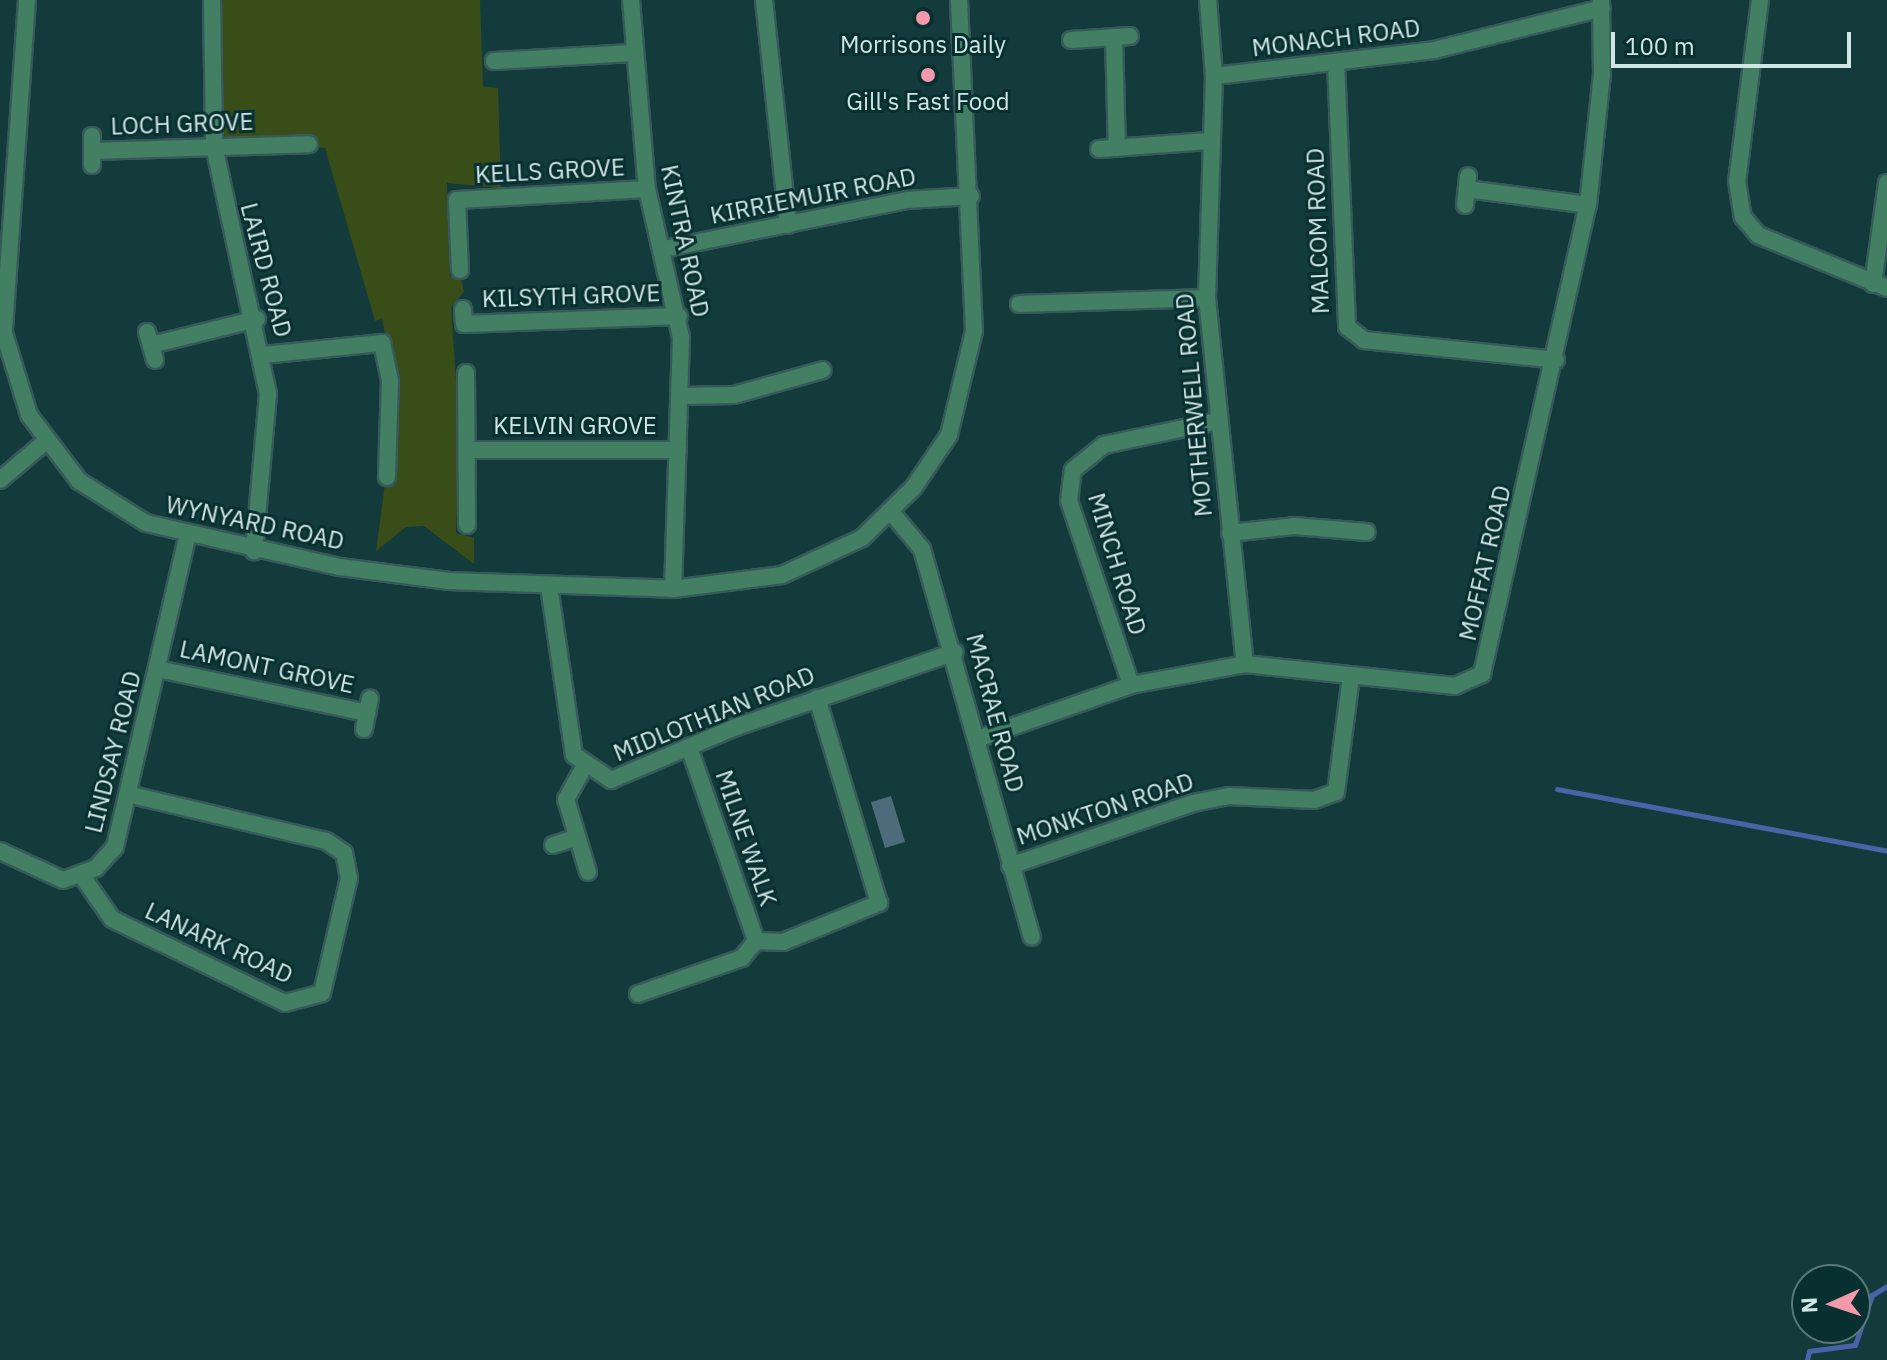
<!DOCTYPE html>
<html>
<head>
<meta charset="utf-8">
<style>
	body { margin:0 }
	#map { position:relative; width:1887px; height:1360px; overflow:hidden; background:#143b3b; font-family:"IBM Plex Sans",sans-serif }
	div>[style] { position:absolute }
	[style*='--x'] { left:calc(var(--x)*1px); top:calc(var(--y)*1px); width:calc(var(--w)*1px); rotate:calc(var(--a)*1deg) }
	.green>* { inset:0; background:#384d17 }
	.stream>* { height:5px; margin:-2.5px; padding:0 2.5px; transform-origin:2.5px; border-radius:2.5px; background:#4864a6 }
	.building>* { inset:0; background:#4d6b7b; transform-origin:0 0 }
	.roads { filter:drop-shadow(2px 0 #365a5a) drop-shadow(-2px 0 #365a5a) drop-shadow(0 2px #365a5a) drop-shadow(0 -2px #365a5a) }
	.minor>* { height:16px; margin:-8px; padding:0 8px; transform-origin:8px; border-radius:8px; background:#437f63 }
	.dots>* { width:22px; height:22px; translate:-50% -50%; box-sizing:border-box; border:4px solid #083031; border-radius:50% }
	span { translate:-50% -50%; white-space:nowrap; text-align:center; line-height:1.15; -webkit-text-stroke:6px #083031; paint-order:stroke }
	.street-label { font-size:24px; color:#d1e5e5 }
	.poi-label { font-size:24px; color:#d1e5e5 }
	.north { position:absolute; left:1791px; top:1264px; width:80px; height:80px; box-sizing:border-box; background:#083031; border:2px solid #587879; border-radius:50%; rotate:267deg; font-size:22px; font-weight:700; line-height:32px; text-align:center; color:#d1e5e5 }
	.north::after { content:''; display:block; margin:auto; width:28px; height:36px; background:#f39aaa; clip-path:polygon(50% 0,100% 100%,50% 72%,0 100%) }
	.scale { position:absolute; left:1611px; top:32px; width:240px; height:36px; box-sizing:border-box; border:4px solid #d1e5e5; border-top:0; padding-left:10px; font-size:24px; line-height:28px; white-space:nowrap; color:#d1e5e5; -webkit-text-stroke:6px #083031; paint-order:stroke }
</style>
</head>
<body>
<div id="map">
	<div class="green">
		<i style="clip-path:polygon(221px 0,480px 0,483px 86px,498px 88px,501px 188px,447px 183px,450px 276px,461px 278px,464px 292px,451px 307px,460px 440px,456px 533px,474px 538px,474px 564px,424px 526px,406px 527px,376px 551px,397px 394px,382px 319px,375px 321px,325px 148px,222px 139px)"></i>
	</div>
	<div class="stream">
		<i style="--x:1557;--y:789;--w:336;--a:10.6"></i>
		<i style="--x:1807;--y:1360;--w:9;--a:-77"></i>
		<i style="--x:1809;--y:1351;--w:46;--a:-7.4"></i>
		<i style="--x:1855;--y:1345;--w:53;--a:-71.2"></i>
		<i style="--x:1872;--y:1295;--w:17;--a:-31"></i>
	</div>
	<div class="building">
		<i style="left:891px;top:796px;width:48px;height:21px;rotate:73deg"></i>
	</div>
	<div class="roads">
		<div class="minor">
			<i style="--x:27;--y:0;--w:334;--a:94"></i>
			<i style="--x:4;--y:333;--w:86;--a:73"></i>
			<i style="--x:29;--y:415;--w:83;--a:52.9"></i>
			<i style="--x:79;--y:481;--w:79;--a:32.1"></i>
			<i style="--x:146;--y:523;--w:199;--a:12.8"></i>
			<i style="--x:340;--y:567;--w:110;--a:7.3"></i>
			<i style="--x:449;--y:581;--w:224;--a:2"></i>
			<i style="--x:673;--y:589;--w:110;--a:-7.3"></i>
			<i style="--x:782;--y:575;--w:88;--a:-24.8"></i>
			<i style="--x:862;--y:538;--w:73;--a:-44.4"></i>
			<i style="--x:914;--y:487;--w:63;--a:-56.1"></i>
			<i style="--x:949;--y:435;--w:107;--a:-76.5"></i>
			<i style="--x:974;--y:331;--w:331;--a:-92.6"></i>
			<i style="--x:212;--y:0;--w:146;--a:89.2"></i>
			<i style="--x:214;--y:146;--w:254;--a:77.7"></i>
			<i style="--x:268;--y:394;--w:158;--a:95.1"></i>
			<i style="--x:631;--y:0;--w:190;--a:85.2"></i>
			<i style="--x:647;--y:189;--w:152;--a:77.1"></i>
			<i style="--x:681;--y:337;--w:252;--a:91.8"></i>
			<i style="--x:764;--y:0;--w:226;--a:83.9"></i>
			<i style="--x:1208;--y:0;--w:76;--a:85.5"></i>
			<i style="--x:1214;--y:76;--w:222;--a:91.8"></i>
			<i style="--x:1207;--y:298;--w:368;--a:84.1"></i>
			<i style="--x:1760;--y:0;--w:182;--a:97.2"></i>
			<i style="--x:1737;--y:181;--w:36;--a:81"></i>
			<i style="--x:1743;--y:217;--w:23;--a:50"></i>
			<i style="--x:1758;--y:235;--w:139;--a:22.3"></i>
			<i style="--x:1114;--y:37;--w:111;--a:88.5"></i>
			<i style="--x:1071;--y:40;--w:59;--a:-3.9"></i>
			<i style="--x:494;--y:61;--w:139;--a:-3.3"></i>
			<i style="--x:1336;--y:62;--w:265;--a:87.6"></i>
			<i style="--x:1347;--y:327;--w:21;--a:37"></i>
			<i style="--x:1364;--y:340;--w:193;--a:5.9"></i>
			<i style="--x:1214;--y:76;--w:222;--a:-6.7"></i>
			<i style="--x:1434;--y:50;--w:173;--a:-14"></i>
			<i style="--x:1099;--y:149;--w:110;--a:-4.2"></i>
			<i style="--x:92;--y:151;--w:217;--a:-1.8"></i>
			<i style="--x:92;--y:165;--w:29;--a:-90"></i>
			<i style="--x:1467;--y:189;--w:122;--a:7.5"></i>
			<i style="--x:1465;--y:205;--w:29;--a:-84"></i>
			<i style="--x:664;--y:249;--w:248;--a:-11.4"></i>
			<i style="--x:907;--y:200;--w:64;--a:-3.6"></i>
			<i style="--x:460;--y:270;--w:70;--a:-92.5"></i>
			<i style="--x:457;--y:200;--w:190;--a:-3.3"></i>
			<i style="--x:1873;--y:284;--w:102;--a:-82.1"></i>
			<i style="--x:1019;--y:304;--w:188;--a:-1.8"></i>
			<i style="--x:463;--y:309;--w:15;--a:86"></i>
			<i style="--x:464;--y:324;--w:215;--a:-2.1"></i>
			<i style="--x:147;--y:332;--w:29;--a:74"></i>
			<i style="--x:151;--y:345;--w:109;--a:-13.8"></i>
			<i style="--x:263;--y:355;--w:120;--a:-5.8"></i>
			<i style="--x:382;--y:343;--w:38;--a:78"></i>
			<i style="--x:390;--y:380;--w:97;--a:91.8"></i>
			<i style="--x:466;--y:373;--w:152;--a:89.6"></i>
			<i style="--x:680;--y:396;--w:54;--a:-1.1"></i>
			<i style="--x:734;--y:395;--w:92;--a:-15.7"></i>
			<i style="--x:471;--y:450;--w:207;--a:0"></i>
			<i style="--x:0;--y:480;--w:59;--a:-40.2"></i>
			<i style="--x:891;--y:512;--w:48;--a:50"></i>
			<i style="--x:922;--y:549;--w:403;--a:74.2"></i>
			<i style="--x:1230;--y:533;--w:64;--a:-6.2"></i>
			<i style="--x:1294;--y:526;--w:73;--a:4.7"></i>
			<i style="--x:549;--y:586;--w:171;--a:81.6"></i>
			<i style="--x:574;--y:755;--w:45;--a:34"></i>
			<i style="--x:611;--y:780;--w:136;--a:-23"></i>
			<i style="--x:736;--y:727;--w:231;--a:-18.9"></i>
			<i style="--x:158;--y:669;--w:214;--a:11.9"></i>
			<i style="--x:1131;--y:685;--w:194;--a:-108.6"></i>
			<i style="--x:1069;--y:501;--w:31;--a:-83"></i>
			<i style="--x:1073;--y:470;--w:40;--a:-39"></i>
			<i style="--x:1104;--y:445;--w:116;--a:-11.9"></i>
			<i style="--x:364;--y:729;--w:31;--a:-79"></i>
			<i style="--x:980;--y:738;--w:160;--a:-19.3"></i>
			<i style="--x:1131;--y:685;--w:116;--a:-10.4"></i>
			<i style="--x:1245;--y:664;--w:211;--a:6"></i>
			<i style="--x:1455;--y:686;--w:30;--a:-24"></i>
			<i style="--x:1482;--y:674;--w:481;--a:-77.3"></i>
			<i style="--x:1588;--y:205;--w:131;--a:-83.9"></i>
			<i style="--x:1602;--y:75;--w:75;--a:-90.8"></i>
			<i style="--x:690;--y:750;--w:202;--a:70.9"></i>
			<i style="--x:584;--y:767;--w:37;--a:119"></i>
			<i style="--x:566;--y:799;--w:76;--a:73.2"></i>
			<i style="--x:553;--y:845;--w:25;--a:-18"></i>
			<i style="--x:0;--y:851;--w:69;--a:24.7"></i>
			<i style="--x:63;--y:880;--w:35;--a:-20"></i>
			<i style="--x:96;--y:868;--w:28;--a:-48"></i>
			<i style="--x:115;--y:847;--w:318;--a:-76.9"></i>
			<i style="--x:1010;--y:866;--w:194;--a:-19"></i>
			<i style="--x:1193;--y:803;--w:37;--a:-11"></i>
			<i style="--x:1229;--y:796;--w:85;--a:2.7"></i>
			<i style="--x:1314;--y:800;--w:23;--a:-20"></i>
			<i style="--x:1336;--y:792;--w:117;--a:-82.6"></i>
			<i style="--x:82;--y:876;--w:52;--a:55.1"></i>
			<i style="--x:112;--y:919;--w:192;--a:25.9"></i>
			<i style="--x:285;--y:1003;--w:38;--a:-15"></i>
			<i style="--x:322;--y:993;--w:118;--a:-76.8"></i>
			<i style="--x:349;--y:878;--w:25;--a:-101"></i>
			<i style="--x:344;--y:853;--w:22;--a:-146"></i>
			<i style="--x:326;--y:841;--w:204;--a:-166.7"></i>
			<i style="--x:638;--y:994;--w:110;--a:-19.1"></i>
			<i style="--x:742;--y:958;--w:22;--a:-51"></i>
			<i style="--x:756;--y:941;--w:27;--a:2"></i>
			<i style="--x:783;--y:942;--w:104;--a:-22.1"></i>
			<i style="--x:879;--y:903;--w:214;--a:-106.8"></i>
		</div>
	</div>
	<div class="dots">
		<i style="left:923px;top:18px;background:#f39aaa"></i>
		<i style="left:928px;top:75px;background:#f39aaa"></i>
	</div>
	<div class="street-label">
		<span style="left:1336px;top:38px;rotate:-7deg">MONACH ROAD</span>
		<span style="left:182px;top:124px;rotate:-2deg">LOCH GROVE</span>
		<span style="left:550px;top:171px;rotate:-3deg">KELLS GROVE</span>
		<span style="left:813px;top:196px;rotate:-11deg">KIRRIEMUIR ROAD</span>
		<span style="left:1318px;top:231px;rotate:-92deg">MALCOM ROAD</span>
		<span style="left:685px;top:241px;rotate:78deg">KINTRA ROAD</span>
		<span style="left:266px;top:270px;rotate:75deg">LAIRD ROAD</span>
		<span style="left:571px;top:296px;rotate:-2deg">KILSYTH GROVE</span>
		<span style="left:1194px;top:405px;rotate:-95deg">MOTHERWELL ROAD</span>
		<span style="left:575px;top:426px">KELVIN GROVE</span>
		<span style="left:255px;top:523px;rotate:12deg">WYNYARD ROAD</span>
		<span style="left:1485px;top:563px;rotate:-77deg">MOFFAT ROAD</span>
		<span style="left:1117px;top:564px;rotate:73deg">MINCH ROAD</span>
		<span style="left:267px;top:667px;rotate:12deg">LAMONT GROVE</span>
		<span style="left:995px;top:713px;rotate:75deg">MACRAE ROAD</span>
		<span style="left:714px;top:714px;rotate:-22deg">MIDLOTHIAN ROAD</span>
		<span style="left:113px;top:752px;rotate:-76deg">LINDSAY ROAD</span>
		<span style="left:1105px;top:809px;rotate:-18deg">MONKTON ROAD</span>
		<span style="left:746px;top:838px;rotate:71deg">MILNE WALK</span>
		<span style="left:219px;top:943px;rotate:25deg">LANARK ROAD</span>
	</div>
	<div class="poi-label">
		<span style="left:923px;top:45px">Morrisons Daily</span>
		<span style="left:928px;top:102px">Gill's Fast Food</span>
	</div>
	<div class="north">N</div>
	<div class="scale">100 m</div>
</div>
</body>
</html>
